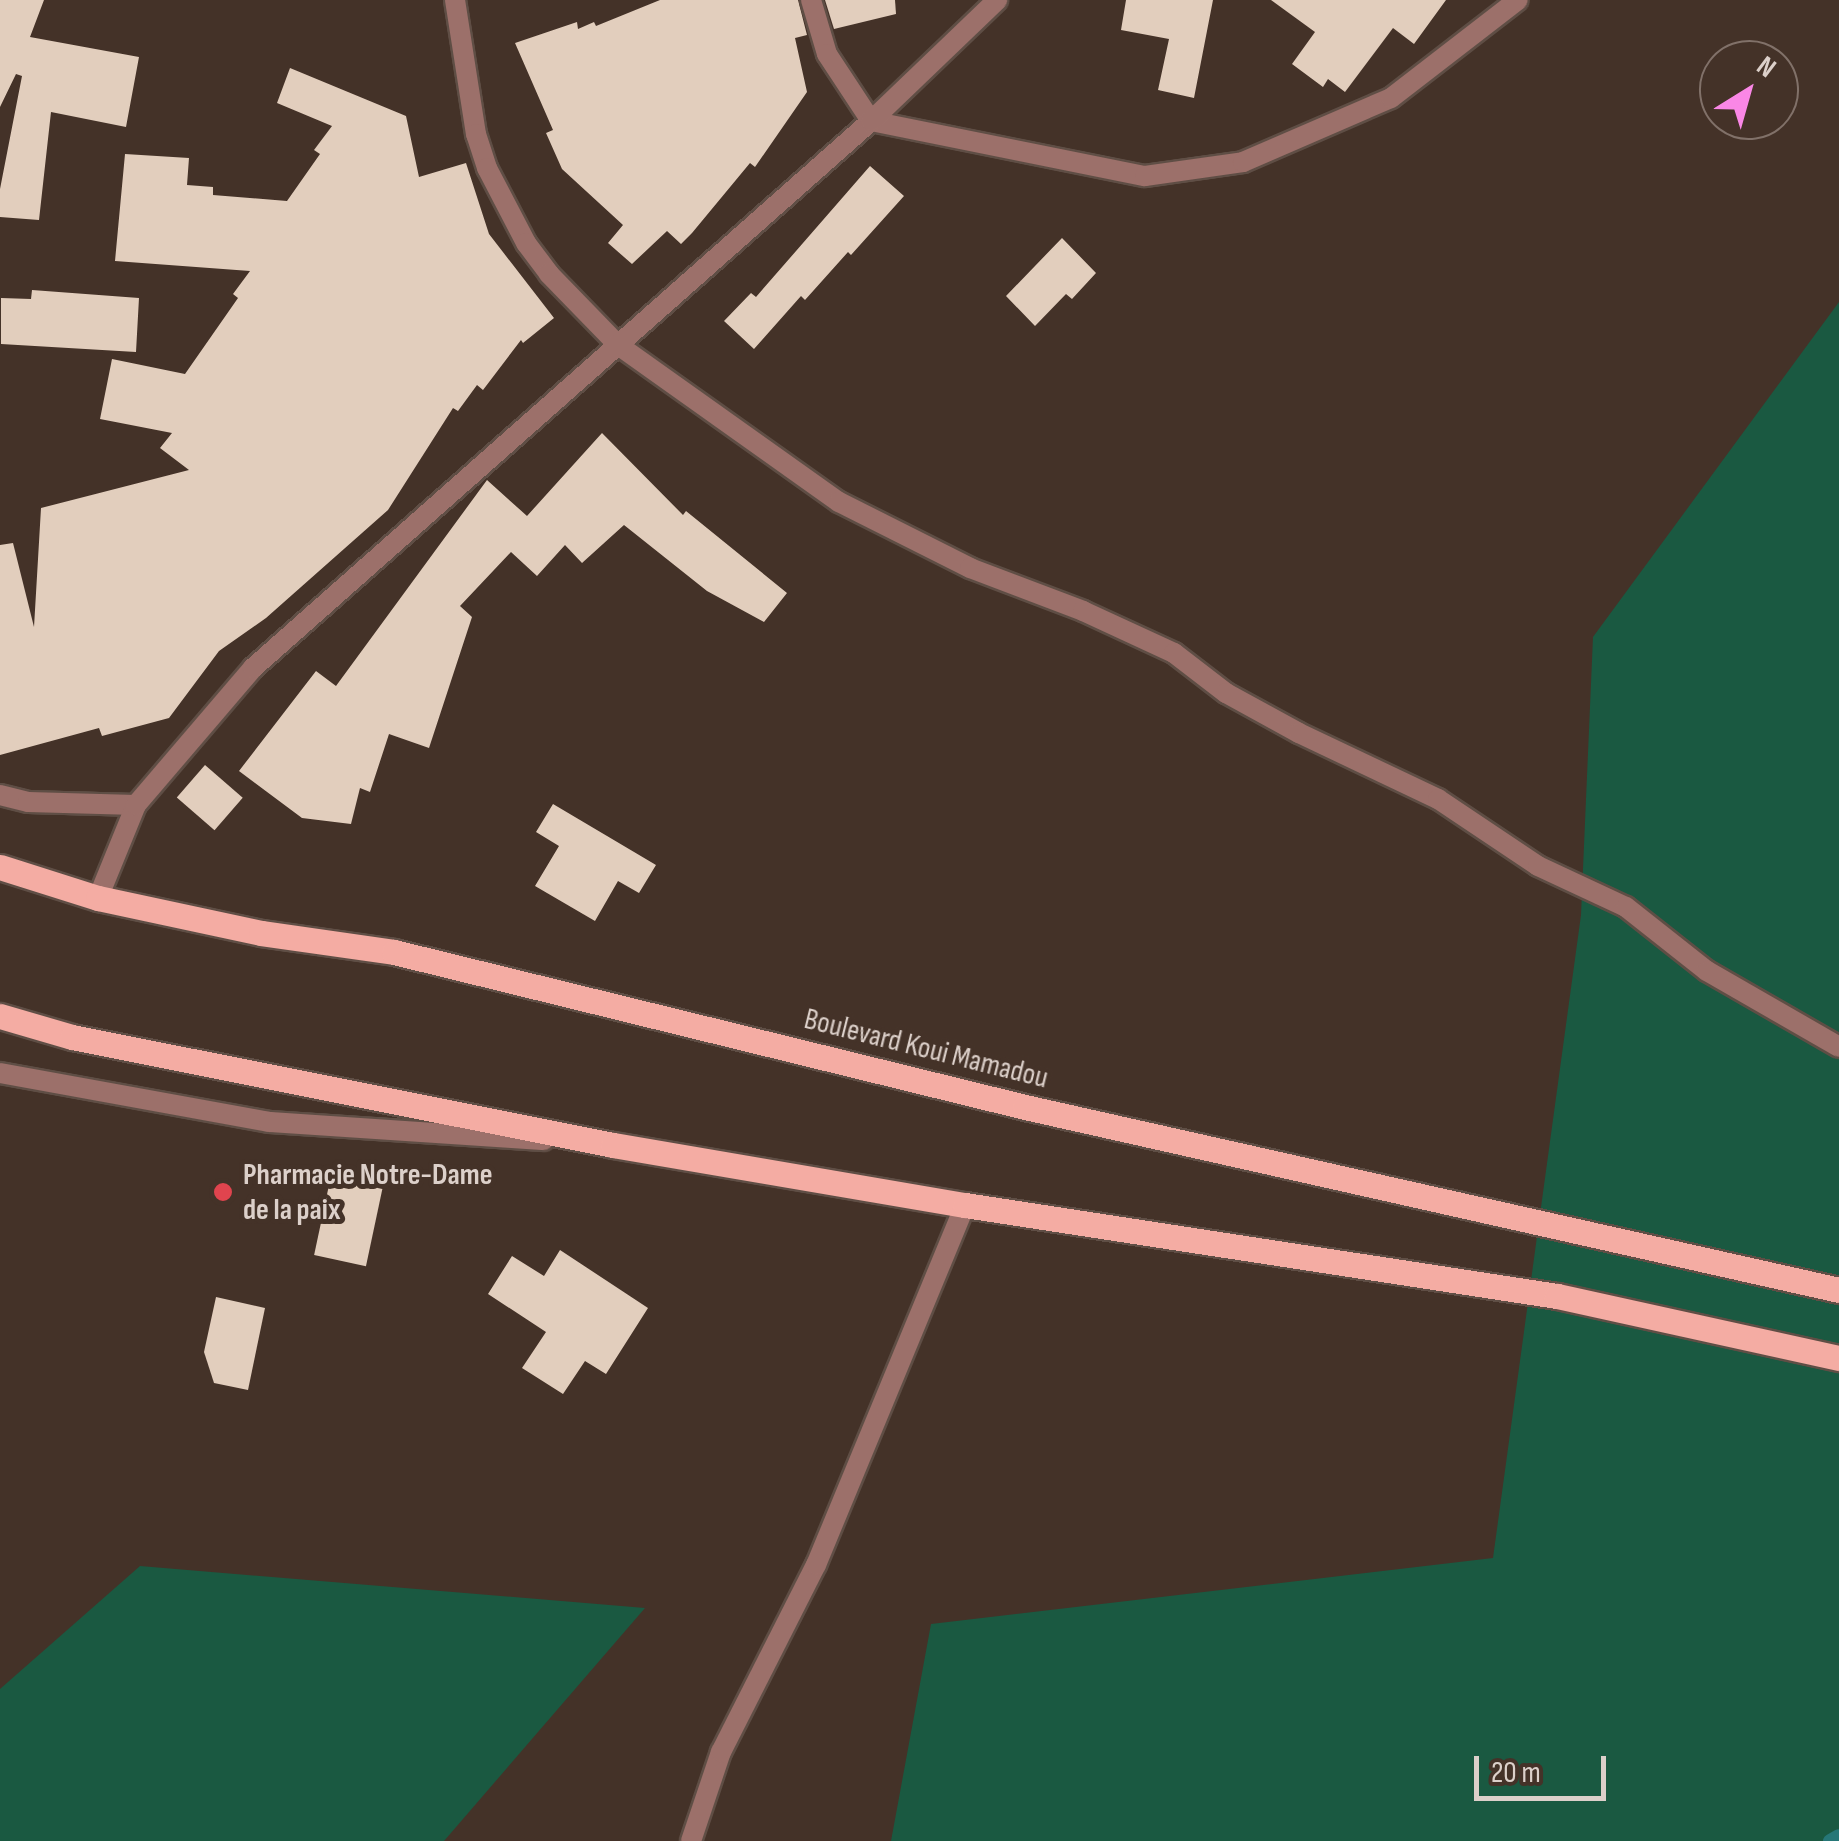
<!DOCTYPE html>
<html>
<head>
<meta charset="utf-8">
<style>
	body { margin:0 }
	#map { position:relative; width:1839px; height:1841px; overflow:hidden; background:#443228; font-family:"Sofia Sans Condensed",sans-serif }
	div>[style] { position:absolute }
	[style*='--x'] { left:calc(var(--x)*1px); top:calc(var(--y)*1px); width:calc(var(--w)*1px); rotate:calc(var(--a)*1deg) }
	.green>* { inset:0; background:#1a5941 }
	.stream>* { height:14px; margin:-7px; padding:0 7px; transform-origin:7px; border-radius:7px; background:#267777 }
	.building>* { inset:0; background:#e2cebd; transform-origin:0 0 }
	.roads { filter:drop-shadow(2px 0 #5f4e45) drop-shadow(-2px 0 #5f4e45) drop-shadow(0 2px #5f4e45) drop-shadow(0 -2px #5f4e45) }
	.minor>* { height:20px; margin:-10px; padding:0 10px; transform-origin:10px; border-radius:10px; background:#9c706a }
	.primary>* { height:25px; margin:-12.5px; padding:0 12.5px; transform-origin:12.5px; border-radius:12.5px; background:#f4aca3 }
	.dots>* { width:28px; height:28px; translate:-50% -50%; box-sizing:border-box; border:5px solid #443228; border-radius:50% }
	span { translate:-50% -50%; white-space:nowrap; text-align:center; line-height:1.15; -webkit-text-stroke:10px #443228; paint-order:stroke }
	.street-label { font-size:30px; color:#dcd0ca }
	.poi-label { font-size:30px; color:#dcd0ca; font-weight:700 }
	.left { translate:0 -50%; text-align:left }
	.north { position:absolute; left:1699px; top:40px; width:100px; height:100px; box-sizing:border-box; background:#443228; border:2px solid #817169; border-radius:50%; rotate:37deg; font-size:28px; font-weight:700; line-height:40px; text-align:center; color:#dcd0ca }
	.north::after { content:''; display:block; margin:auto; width:35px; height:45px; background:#fa87e6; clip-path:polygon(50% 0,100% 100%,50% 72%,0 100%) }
	.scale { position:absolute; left:1474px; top:1756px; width:132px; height:45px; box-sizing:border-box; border:5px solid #dcd0ca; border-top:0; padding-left:12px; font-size:30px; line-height:35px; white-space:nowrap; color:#dcd0ca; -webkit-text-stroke:8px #443228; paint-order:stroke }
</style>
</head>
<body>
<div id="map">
	<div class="green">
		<i style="clip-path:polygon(1839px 302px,1839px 1841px,891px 1841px,931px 1624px,1493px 1558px,1581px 915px,1593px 637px)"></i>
		<i style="clip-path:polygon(140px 1566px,645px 1608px,444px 1841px,0 1841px,0 1689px)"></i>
	</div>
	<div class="stream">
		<i style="--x:1830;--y:1841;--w:10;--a:-29"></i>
	</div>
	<div class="building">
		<i style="clip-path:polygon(0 0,44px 0,30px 37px,139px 57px,126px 127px,51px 112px,39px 220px,0 217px,0 189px,22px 76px,16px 74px,0 107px)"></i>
		<i style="clip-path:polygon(660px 0,798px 0,807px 35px,795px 38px,807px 92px,755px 167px,750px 163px,692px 233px,681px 244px,667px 231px,632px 264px,608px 243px,623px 225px,562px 169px,546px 133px,553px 130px,515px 43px,577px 22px,578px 29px,594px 22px,596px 26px)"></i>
		<i style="clip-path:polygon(825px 0,895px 0,896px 14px,834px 29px)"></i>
		<i style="clip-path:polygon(1126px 0,1213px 0,1194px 98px,1158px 90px,1169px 39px,1121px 30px)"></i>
		<i style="clip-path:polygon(1271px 0,1446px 0,1414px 44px,1393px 28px,1345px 92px,1328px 79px,1323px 87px,1292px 64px,1315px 32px)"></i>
		<i style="clip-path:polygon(290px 68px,406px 116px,419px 177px,466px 163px,489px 234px,554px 318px,523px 343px,521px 340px,483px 390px,477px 385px,458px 411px,453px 408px,388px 510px,266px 618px,219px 651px,169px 718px,102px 736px,99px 728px,0 755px,0 545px,13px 543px,34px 627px,41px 508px,189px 470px,160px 448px,172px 433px,100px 419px,112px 359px,185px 374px,238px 298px,233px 294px,250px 271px,115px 261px,125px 154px,189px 158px,187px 185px,213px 187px,213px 195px,287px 201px,320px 154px,314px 150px,332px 126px,277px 103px)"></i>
		<i style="clip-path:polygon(870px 166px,904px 196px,851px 255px,848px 252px,805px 300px,801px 296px,754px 349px,724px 321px,751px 293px,756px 297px)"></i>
		<i style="clip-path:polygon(1062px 238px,1096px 273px,1072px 299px,1066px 294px,1035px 326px,1006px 296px)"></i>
		<i style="clip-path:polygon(32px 290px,139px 298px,136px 352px,1px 344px,1px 298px,31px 299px)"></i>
		<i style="clip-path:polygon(602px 433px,683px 515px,686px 511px,787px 593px,764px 622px,707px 591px,624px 525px,582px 563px,565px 545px,537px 576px,511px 552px,460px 606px,472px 617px,429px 748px,389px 734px,370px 792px,360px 788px,351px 824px,302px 818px,239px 771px,316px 671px,336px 686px,487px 480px,527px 516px)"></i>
		<i style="left:205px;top:765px;width:50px;height:43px;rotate:41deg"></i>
		<i style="clip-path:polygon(553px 804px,656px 865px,639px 893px,618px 881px,595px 921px,535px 886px,559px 846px,536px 832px)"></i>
		<i style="left:332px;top:1171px;width:53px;height:86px;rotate:12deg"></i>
		<i style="clip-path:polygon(560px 1250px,648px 1308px,606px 1374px,585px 1361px,563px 1394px,522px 1368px,546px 1332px,488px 1294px,512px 1256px,544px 1276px)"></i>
		<i style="clip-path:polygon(216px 1297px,265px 1308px,248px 1390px,214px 1383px,204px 1352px)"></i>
	</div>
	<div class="roads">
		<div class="minor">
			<i style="--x:455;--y:0;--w:136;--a:81.1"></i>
			<i style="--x:476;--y:134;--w:36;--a:72"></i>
			<i style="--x:487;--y:168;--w:85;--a:62.5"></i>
			<i style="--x:526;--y:243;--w:39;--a:53"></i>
			<i style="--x:549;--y:274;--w:99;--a:45.8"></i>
			<i style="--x:618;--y:345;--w:271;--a:35.4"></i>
			<i style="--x:839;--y:502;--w:147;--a:26.7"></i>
			<i style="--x:970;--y:568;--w:121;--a:20.8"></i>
			<i style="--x:1083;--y:611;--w:100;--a:24.8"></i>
			<i style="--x:1174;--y:653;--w:66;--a:37.6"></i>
			<i style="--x:1226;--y:693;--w:83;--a:28.7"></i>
			<i style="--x:1299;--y:733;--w:154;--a:25.4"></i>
			<i style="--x:1438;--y:799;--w:120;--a:33.8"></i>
			<i style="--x:1538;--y:866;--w:97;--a:25"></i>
			<i style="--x:1626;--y:907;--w:103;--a:38.3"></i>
			<i style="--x:1707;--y:971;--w:152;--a:29.9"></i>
			<i style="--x:811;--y:0;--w:56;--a:73.5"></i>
			<i style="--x:827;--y:54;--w:80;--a:56.7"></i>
			<i style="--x:871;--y:121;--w:279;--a:11.4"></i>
			<i style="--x:1145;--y:176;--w:99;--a:-8.1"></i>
			<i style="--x:1243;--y:162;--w:161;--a:-23.4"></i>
			<i style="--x:1391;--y:98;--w:160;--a:-37.7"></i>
			<i style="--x:0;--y:795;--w:29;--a:14"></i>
			<i style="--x:28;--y:802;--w:108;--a:1.6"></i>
			<i style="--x:98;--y:898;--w:100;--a:-67.8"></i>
			<i style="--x:136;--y:805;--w:180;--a:-49.5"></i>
			<i style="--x:253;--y:668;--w:825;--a:-41.51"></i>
			<i style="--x:871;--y:121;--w:175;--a:-43.8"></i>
			<i style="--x:0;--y:1073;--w:273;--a:10.3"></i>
			<i style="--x:269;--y:1122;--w:275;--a:3.8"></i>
			<i style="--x:691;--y:1841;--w:94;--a:-71.4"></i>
			<i style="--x:721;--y:1752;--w:210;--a:-63.1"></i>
			<i style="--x:816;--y:1565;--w:390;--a:-67.5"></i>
		</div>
		<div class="primary">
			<i style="--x:0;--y:867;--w:103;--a:17.6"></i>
			<i style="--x:98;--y:898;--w:167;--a:12.1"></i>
			<i style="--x:261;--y:933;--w:134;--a:8.1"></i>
			<i style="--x:394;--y:952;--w:650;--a:13.8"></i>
			<i style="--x:1025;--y:1107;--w:834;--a:12.67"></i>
			<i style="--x:0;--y:1016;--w:75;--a:16.3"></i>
			<i style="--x:72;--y:1037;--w:552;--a:11.29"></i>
			<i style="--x:613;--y:1145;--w:357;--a:9.7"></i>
			<i style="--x:965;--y:1205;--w:599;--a:8.74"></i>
			<i style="--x:1557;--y:1296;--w:289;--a:12.4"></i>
		</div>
	</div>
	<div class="dots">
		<i style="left:223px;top:1192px;background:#e0444e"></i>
	</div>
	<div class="street-label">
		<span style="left:926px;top:1049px;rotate:14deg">Boulevard Koui Mamadou</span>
	</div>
	<div class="poi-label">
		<span class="left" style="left:243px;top:1192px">Pharmacie Notre-Dame<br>de la paix</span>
	</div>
	<div class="north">N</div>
	<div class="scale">20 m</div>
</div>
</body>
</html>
